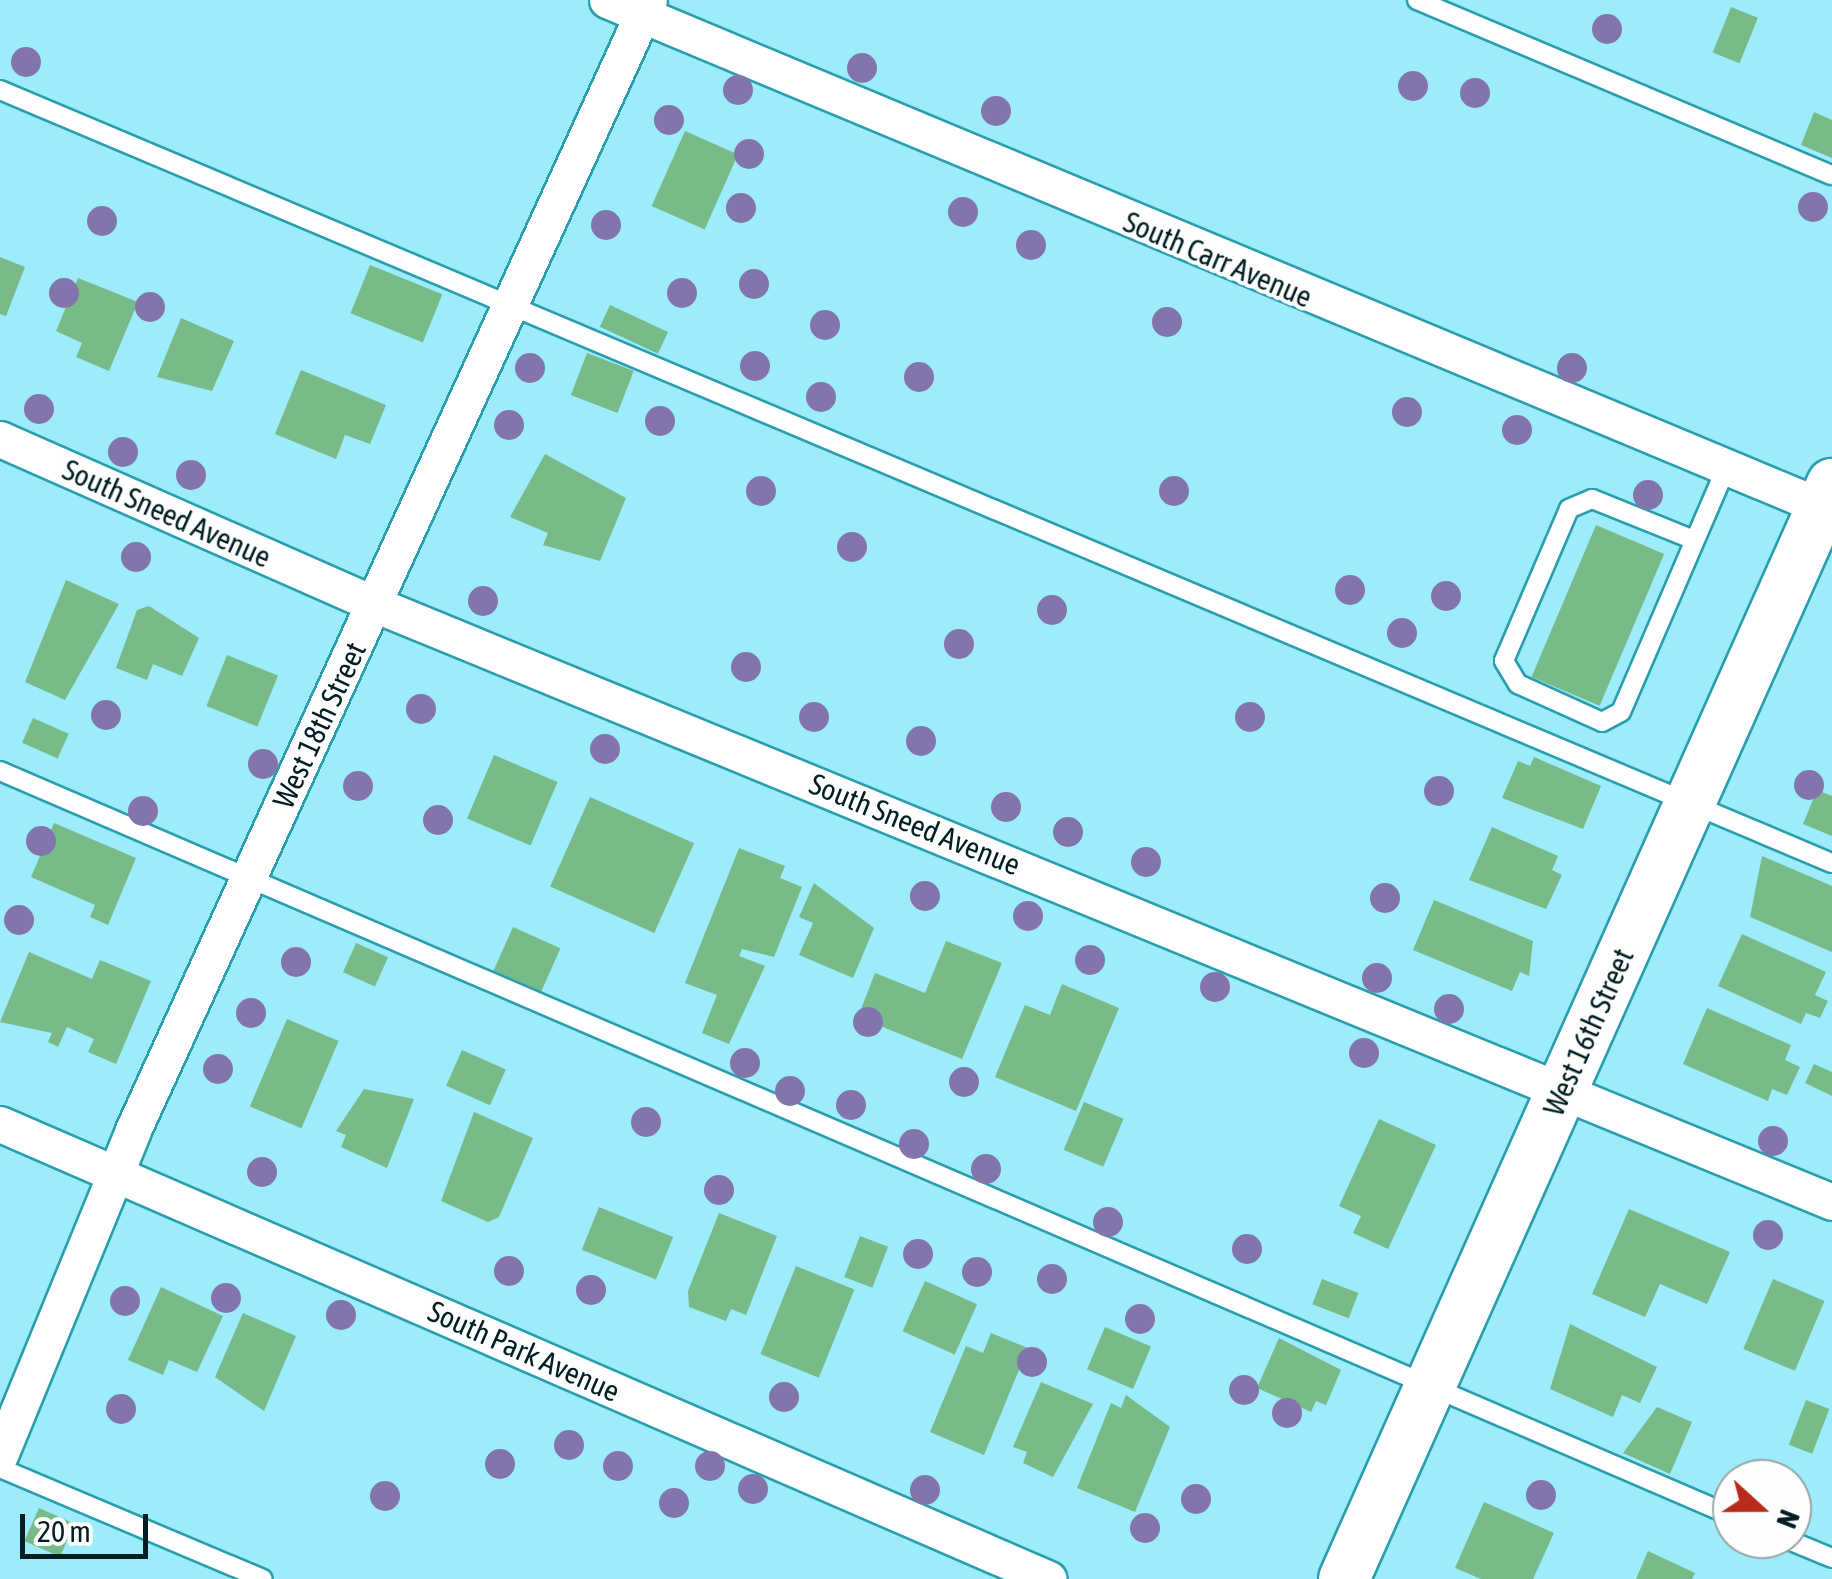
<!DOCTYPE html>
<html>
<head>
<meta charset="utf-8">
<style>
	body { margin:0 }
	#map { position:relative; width:1832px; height:1579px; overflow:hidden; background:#9cecfb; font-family:"Asap Condensed",sans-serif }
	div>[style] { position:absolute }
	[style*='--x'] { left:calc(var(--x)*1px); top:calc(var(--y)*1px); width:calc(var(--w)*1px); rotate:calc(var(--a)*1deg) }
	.building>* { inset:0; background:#78bb88; transform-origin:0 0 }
	.roads { filter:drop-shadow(2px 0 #2a9daf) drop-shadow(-2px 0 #2a9daf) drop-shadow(0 2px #2a9daf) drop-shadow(0 -2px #2a9daf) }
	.lane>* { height:18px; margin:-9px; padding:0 9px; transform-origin:9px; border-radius:9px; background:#fff }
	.street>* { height:35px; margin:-17.5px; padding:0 17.5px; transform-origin:17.5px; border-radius:17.5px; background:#fff }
	.secondary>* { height:50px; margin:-25px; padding:0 25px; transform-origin:25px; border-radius:25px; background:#fff }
	.trees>* { width:30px; height:30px; margin:-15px; border-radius:50%; background:#8375ab }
	span { translate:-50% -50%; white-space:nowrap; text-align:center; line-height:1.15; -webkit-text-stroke:8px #fefefe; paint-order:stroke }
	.street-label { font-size:30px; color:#001e23 }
	.north { position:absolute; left:1712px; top:1459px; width:100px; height:100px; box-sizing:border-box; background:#fefefe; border:2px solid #98a4a6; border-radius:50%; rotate:111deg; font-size:28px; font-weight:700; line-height:40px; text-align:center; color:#001e23 }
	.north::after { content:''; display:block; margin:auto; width:35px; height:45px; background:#b82b1a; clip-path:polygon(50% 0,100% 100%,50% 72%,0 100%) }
	.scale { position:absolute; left:20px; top:1514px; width:128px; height:45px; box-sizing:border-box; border:5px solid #001e23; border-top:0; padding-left:12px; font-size:30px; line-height:35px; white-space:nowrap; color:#001e23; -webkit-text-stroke:8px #fefefe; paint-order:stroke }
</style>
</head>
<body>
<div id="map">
	<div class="building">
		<i style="left:1731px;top:7px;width:29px;height:49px;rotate:22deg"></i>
		<i style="clip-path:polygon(1814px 112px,1832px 120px,1832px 158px,1801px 145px)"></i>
		<i style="left:685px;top:131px;width:58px;height:82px;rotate:24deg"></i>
		<i style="clip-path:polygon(0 257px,25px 267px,6px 316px,0 314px)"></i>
		<i style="left:370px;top:265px;width:78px;height:52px;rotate:22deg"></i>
		<i style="clip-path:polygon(78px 278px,138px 302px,109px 371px,76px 357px,82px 343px,56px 331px)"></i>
		<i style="left:610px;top:305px;width:64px;height:24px;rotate:25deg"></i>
		<i style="clip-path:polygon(181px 318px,234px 341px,212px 391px,157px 377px)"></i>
		<i style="left:587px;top:353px;width:50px;height:45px;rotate:21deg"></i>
		<i style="clip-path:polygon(301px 370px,386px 405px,370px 444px,345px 435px,336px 459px,275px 434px)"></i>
		<i style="clip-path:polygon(545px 454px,626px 498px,600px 561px,543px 545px,548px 533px,510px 517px)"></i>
		<i style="left:1596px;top:525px;width:74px;height:165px;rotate:23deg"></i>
		<i style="clip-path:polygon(66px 580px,119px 604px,65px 700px,25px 682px)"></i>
		<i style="clip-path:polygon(149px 606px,199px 638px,182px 676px,153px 664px,147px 680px,116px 668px,137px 610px)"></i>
		<i style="left:227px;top:655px;width:55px;height:55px;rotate:22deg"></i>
		<i style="left:33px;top:718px;width:39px;height:27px;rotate:24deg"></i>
		<i style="left:494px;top:755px;width:69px;height:69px;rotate:23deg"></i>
		<i style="clip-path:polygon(1534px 757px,1601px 786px,1583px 829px,1502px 798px,1518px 761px,1530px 766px)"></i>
		<i style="clip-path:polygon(1817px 790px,1832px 796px,1832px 836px,1803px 824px)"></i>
		<i style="left:590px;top:797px;width:114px;height:98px;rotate:24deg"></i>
		<i style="clip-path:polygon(54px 823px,136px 858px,108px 925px,90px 917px,95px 905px,31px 877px)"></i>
		<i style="clip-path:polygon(1492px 827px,1558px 856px,1552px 870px,1562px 875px,1546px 909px,1469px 880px)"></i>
		<i style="clip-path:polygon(739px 848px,785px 866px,780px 878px,802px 887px,774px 957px,742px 949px,739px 956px,765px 966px,729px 1044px,702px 1033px,717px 995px,685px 983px)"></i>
		<i style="clip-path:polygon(1762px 856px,1832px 886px,1832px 952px,1750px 917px)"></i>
		<i style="clip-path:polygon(814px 883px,874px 928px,853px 978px,799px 955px,813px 923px,799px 917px)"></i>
		<i style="clip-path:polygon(1434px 900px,1533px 941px,1529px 976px,1520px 972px,1512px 991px,1413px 950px)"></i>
		<i style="left:513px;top:927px;width:52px;height:48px;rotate:24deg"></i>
		<i style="clip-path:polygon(1742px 934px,1826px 972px,1815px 995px,1828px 1001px,1820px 1018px,1806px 1013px,1801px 1024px,1718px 986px)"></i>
		<i style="clip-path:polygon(946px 941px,1002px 963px,962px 1059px,858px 1017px,875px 973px,925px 993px)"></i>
		<i style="left:356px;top:943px;width:35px;height:32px;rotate:24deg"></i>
		<i style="clip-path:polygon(29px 952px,92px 979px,100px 960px,151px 981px,116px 1064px,88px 1052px,94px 1039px,67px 1027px,58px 1047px,48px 1042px,52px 1033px,0 1022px)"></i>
		<i style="clip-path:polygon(1062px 984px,1119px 1008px,1076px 1111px,995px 1077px,1025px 1005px,1050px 1015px)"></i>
		<i style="clip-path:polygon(1707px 1008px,1791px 1045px,1785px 1060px,1800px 1067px,1787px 1095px,1772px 1089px,1768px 1101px,1683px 1064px)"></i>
		<i style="left:287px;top:1019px;width:56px;height:95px;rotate:23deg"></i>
		<i style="left:462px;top:1050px;width:48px;height:39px;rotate:24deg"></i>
		<i style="clip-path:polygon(1814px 1064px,1832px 1072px,1832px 1096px,1805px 1083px)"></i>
		<i style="clip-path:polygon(364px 1089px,414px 1099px,387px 1168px,341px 1147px,346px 1135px,336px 1131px)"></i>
		<i style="left:1084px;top:1102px;width:43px;height:52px;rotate:23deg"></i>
		<i style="clip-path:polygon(474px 1112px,533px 1138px,499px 1217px,488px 1222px,441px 1201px)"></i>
		<i style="clip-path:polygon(1379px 1119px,1436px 1145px,1388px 1249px,1353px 1233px,1361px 1216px,1339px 1206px)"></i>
		<i style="left:599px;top:1207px;width:80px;height:46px;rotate:22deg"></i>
		<i style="clip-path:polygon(1629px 1209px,1730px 1252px,1707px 1304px,1660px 1284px,1645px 1317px,1592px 1294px)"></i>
		<i style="clip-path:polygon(719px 1213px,777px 1236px,746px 1315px,731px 1309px,726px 1321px,689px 1307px,688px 1291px)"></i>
		<i style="left:860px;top:1236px;width:30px;height:44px;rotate:21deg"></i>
		<i style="left:796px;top:1266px;width:63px;height:95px;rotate:22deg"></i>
		<i style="left:1322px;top:1279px;width:39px;height:27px;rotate:21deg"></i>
		<i style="left:1773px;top:1279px;width:56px;height:76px;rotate:23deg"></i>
		<i style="left:925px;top:1281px;width:57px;height:55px;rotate:24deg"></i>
		<i style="clip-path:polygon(161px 1287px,223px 1316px,197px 1372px,169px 1360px,163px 1375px,128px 1360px)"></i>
		<i style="clip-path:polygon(243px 1313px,296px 1336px,264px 1411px,215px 1377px)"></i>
		<i style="clip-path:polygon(1570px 1324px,1657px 1367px,1640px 1403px,1622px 1395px,1613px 1417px,1550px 1389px)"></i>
		<i style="left:1105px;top:1327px;width:50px;height:46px;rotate:23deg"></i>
		<i style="clip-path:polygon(991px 1333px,1028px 1348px,984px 1455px,930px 1432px,966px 1346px,983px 1353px)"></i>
		<i style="clip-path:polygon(1279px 1338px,1341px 1370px,1326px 1405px,1316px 1401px,1311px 1412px,1257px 1388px)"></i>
		<i style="clip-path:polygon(1041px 1382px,1093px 1404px,1053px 1477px,1023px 1463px,1027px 1452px,1013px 1447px)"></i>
		<i style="clip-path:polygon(1126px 1395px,1170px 1427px,1135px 1512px,1077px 1488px,1111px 1403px,1121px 1408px)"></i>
		<i style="left:1806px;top:1400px;width:25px;height:48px;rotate:21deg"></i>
		<i style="clip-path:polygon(1657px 1407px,1692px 1422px,1670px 1474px,1623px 1453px)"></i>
		<i style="clip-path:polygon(1484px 1502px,1554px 1533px,1533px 1579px,1481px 1579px,1455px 1568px)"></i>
		<i style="left:39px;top:1508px;width:39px;height:36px;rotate:24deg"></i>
		<i style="clip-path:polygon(1648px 1551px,1695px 1573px,1692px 1579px,1636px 1579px)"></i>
	</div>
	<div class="roads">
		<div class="lane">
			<i style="--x:1417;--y:0;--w:450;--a:22.9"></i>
			<i style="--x:0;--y:90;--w:1988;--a:22.88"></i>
			<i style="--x:1694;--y:540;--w:110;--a:-158.1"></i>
			<i style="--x:1592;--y:499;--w:25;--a:157"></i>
			<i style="--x:1569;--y:509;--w:165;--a:113.2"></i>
			<i style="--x:1504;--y:661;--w:27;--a:59"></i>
			<i style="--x:1518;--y:684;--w:92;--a:24.3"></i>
			<i style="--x:1602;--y:722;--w:21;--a:-28"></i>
			<i style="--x:1621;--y:712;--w:266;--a:-66.7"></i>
			<i style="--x:0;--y:771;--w:1885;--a:23.27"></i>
			<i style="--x:0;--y:1468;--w:285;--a:22.9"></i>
			<i style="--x:1786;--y:1539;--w:50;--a:22.4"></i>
		</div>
		<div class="street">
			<i style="--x:607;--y:0;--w:1327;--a:22.64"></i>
			<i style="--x:0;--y:439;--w:409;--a:23.8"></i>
			<i style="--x:374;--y:604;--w:1576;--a:22.3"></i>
			<i style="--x:0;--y:1124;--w:1143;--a:23.45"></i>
			<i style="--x:0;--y:1455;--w:351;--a:-67.7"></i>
			<i style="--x:133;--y:1130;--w:1242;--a:-65.46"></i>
		</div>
		<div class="secondary">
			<i style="--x:1344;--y:1579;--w:1199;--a:-65.98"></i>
		</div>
	</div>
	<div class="trees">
		<i style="left:1607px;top:29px"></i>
		<i style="left:26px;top:62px"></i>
		<i style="left:862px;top:68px"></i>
		<i style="left:1413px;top:86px"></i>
		<i style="left:738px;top:90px"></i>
		<i style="left:1475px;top:93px"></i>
		<i style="left:996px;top:111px"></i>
		<i style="left:669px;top:120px"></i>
		<i style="left:749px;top:154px"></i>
		<i style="left:1813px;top:207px"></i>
		<i style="left:741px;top:208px"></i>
		<i style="left:963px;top:212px"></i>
		<i style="left:102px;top:221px"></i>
		<i style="left:606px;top:225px"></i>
		<i style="left:1031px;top:245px"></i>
		<i style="left:754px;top:284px"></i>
		<i style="left:64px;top:293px"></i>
		<i style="left:682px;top:293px"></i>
		<i style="left:150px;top:307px"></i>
		<i style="left:1167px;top:322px"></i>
		<i style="left:825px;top:325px"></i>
		<i style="left:755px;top:366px"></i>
		<i style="left:530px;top:368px"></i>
		<i style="left:1572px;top:368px"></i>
		<i style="left:919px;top:377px"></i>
		<i style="left:821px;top:397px"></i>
		<i style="left:39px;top:409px"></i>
		<i style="left:1407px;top:412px"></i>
		<i style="left:660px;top:421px"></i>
		<i style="left:509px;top:425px"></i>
		<i style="left:1517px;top:430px"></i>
		<i style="left:123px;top:452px"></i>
		<i style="left:191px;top:475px"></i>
		<i style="left:761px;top:491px"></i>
		<i style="left:1174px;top:491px"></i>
		<i style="left:1648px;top:495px"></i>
		<i style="left:852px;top:547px"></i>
		<i style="left:136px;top:557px"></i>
		<i style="left:1350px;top:590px"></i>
		<i style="left:1446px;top:596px"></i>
		<i style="left:483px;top:601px"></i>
		<i style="left:1052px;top:610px"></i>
		<i style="left:1402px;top:633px"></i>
		<i style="left:959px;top:644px"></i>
		<i style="left:746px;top:667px"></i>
		<i style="left:421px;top:709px"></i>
		<i style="left:106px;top:715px"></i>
		<i style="left:814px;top:717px"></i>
		<i style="left:1250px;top:717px"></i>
		<i style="left:921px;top:741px"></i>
		<i style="left:605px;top:749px"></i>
		<i style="left:263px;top:764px"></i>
		<i style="left:1809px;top:785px"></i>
		<i style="left:358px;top:786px"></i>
		<i style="left:1439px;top:791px"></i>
		<i style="left:1006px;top:807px"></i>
		<i style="left:143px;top:811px"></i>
		<i style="left:438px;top:820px"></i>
		<i style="left:1068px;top:832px"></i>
		<i style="left:41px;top:841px"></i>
		<i style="left:1146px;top:862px"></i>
		<i style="left:925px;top:896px"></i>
		<i style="left:1385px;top:898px"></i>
		<i style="left:1028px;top:916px"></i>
		<i style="left:19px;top:920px"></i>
		<i style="left:1090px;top:960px"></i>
		<i style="left:296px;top:962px"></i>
		<i style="left:1377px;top:978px"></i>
		<i style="left:1215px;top:987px"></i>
		<i style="left:1449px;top:1009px"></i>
		<i style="left:251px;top:1013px"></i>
		<i style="left:868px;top:1022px"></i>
		<i style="left:1364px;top:1053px"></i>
		<i style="left:745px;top:1063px"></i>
		<i style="left:218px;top:1069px"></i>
		<i style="left:964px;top:1082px"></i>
		<i style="left:790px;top:1091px"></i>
		<i style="left:851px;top:1105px"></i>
		<i style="left:646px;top:1122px"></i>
		<i style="left:1773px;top:1141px"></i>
		<i style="left:914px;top:1144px"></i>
		<i style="left:986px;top:1169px"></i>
		<i style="left:262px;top:1172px"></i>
		<i style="left:719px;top:1190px"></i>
		<i style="left:1108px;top:1222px"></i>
		<i style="left:1768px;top:1235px"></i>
		<i style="left:1247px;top:1249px"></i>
		<i style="left:918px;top:1254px"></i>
		<i style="left:509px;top:1271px"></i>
		<i style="left:977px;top:1272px"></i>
		<i style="left:1052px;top:1279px"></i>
		<i style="left:591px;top:1290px"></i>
		<i style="left:226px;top:1298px"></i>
		<i style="left:125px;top:1301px"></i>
		<i style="left:341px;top:1315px"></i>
		<i style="left:1140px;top:1319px"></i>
		<i style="left:1032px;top:1362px"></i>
		<i style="left:1244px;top:1390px"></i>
		<i style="left:784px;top:1397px"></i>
		<i style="left:121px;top:1409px"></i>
		<i style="left:1287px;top:1413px"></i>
		<i style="left:569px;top:1445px"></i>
		<i style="left:500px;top:1464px"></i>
		<i style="left:618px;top:1466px"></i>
		<i style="left:710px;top:1466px"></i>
		<i style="left:753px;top:1489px"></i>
		<i style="left:925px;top:1490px"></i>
		<i style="left:1541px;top:1495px"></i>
		<i style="left:385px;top:1496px"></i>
		<i style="left:1196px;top:1499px"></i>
		<i style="left:674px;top:1503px"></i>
		<i style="left:1145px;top:1528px"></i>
	</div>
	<div class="street-label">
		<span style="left:1218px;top:259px;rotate:23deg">South Carr Avenue</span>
		<span style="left:167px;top:513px;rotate:24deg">South Sneed Avenue</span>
		<span style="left:319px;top:725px;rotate:-65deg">West 18th Street</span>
		<span style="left:915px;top:824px;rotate:22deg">South Sneed Avenue</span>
		<span style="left:1588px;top:1032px;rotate:-66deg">West 16th Street</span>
		<span style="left:524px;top:1351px;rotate:24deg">South Park Avenue</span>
	</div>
	<div class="north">N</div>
	<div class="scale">20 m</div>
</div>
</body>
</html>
